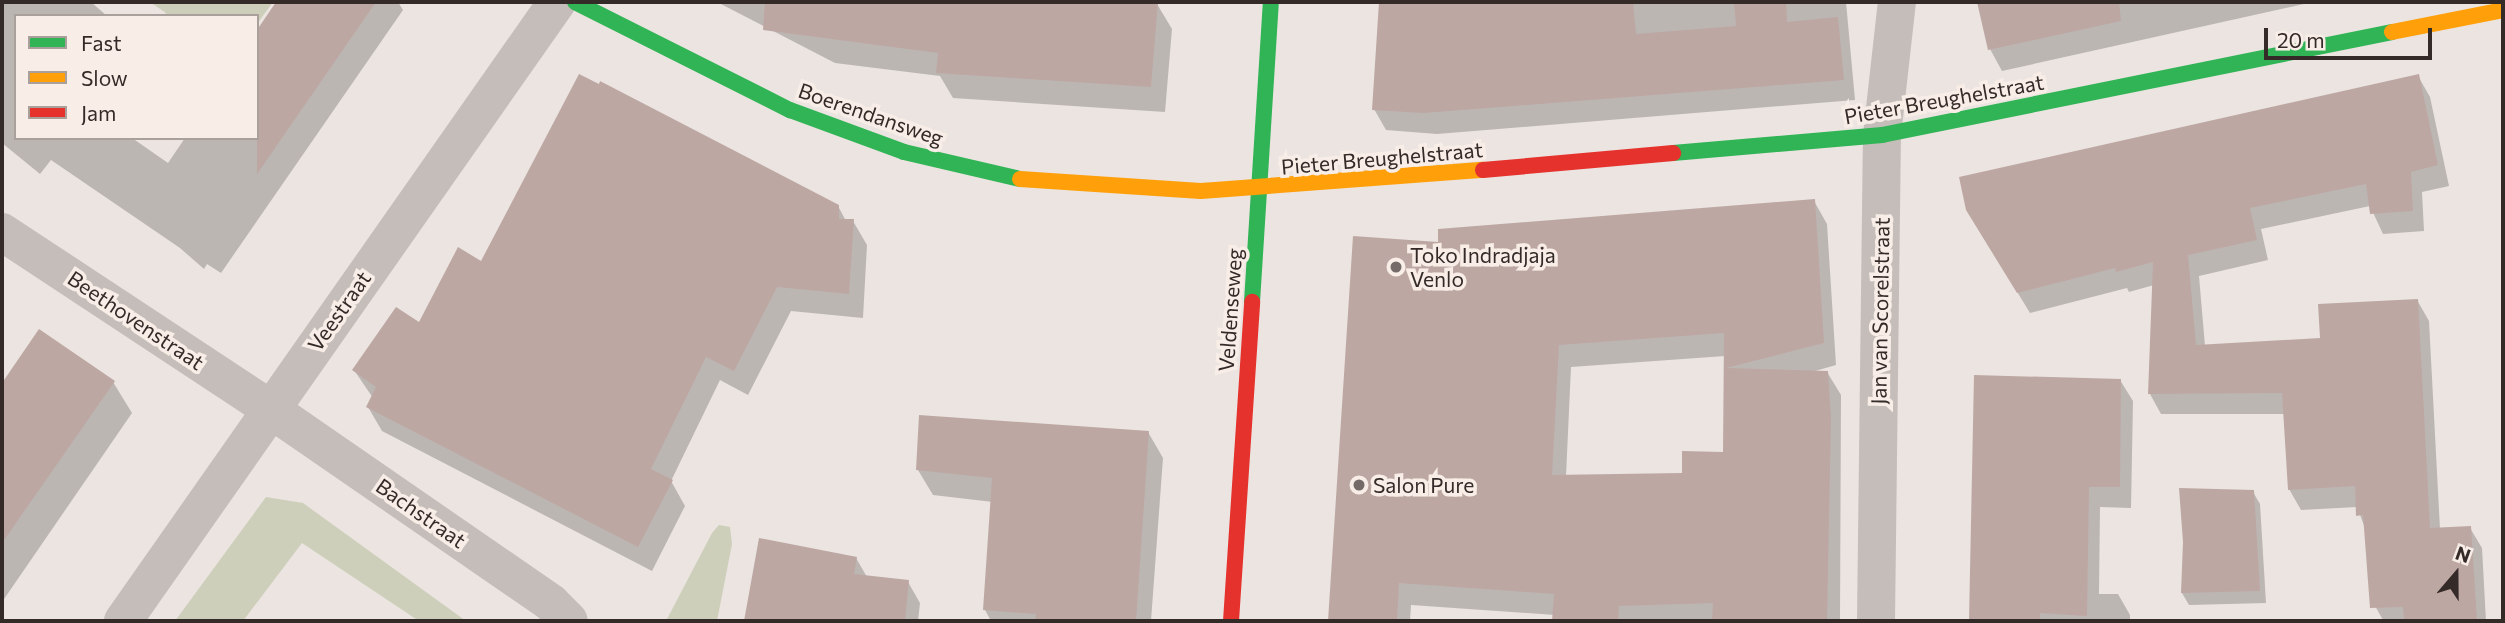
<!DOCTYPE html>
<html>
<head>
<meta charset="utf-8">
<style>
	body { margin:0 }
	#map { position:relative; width:2505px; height:623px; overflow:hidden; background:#ebe4e0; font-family:Commissioner,sans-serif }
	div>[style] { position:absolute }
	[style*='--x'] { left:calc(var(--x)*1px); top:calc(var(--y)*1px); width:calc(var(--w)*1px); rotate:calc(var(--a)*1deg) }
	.green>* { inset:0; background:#cecfbb }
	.shadow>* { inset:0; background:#0003 }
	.building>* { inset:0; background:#bda7a3 }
	.street>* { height:38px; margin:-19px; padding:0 19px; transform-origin:19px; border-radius:19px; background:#c4bdb9 }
	.fast>* { height:16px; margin:-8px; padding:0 8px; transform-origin:8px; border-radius:8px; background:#30b455 }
	.slow>* { height:16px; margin:-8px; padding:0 8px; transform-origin:8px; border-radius:8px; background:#ff9f0a }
	.jam>* { height:16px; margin:-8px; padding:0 8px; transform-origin:8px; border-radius:8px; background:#e5322d }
	.dots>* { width:19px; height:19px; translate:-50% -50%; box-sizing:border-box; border:4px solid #f8eee7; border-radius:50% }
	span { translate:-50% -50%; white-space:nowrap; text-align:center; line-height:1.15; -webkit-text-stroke:7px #f8eee7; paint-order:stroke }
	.street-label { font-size:21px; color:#342a28 }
	.poi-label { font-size:21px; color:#342a28 }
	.left { translate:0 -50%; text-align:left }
	.frame { position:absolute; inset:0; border:4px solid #342a28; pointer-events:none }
	.legend { position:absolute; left:14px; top:14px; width:245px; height:126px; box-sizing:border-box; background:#f8eee7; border:2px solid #aaa09b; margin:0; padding:9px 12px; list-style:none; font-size:21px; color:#342a28 }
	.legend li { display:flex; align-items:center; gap:14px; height:35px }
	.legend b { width:35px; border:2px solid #aaa09b }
	.north { position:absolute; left:2421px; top:539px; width:70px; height:70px; -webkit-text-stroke:5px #f8eee7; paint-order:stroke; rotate:20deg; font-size:19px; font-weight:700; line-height:28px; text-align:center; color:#342a28 }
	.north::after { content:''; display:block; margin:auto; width:24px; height:32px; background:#342a28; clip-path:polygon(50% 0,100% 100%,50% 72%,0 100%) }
	.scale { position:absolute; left:2264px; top:28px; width:168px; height:32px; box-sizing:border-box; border:4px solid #342a28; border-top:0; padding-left:9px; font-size:21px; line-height:24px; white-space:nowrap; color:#342a28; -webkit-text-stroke:5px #f8eee7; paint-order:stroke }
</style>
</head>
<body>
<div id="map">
	<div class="green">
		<i style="clip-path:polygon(150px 2px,273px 2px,257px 24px,257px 16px,164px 16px,166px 13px)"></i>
		<i style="clip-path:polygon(266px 497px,303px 503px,466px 621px,419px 621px,302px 543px,243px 621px,175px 621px)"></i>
		<i style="clip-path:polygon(719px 525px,730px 527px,732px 544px,717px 621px,666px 621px,712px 533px)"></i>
	</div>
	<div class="shadow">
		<i style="clip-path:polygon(2px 2px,91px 2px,107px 16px,16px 16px,16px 138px,132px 138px,168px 163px,185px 138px,257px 138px,257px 33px,278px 2px,398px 2px,403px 10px,221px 273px,207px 264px,204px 269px,180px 248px,51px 160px,40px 174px,2px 143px)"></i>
		<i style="clip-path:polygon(717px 2px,1157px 4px,1172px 29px,1165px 112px,953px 98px,940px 76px,835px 63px)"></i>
		<i style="clip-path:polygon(1381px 2px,1846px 2px,1855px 100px,1437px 134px,1386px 130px,1374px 109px)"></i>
		<i style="clip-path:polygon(1979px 2px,2313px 2px,2002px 71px,1990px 49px)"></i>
		<i style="clip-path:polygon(2418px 76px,2430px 97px,2449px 186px,2422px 192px,2424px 231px,2383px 234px,2370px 206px,2261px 229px,2268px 260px,2199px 276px,2205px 346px,2322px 339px,2417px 300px,2429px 321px,2440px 529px,2470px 528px,2482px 548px,2486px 621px,2383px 620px,2371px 599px,2365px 528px,2357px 507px,2301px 510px,2289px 489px,2285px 414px,2161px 414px,2150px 394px,2154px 285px,2129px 292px,2127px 288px,2030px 313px,1980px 231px)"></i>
		<i style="clip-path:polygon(evenodd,1814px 201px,1827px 224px,1836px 365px,1815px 371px,1827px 372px,1841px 395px,1840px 621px,1554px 621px,1555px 615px,1411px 605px,1410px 621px,1330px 621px,1355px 238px,1439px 244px,1814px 201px,1725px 356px,1725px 454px,1684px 475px,1566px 476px,1571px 367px,1725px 356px)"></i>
		<i style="clip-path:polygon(838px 206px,846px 221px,853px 221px,867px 245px,863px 318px,791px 311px,748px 395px,720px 380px,671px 481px,685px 506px,652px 571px,382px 431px,368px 407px,373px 398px,354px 370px,420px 325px,482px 263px)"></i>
		<i style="clip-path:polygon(39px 332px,113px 382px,132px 413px,2px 602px,2px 386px)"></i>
		<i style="clip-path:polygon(1976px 376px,2120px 380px,2133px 401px,2131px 508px,2100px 507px,2099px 594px,2118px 594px,2130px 615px,2130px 621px,1970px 621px)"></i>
		<i style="clip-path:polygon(1148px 432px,1163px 458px,1151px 621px,991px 621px,985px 610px,993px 502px,933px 495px,918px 470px)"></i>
		<i style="clip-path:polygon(2253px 492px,2260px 504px,2266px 603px,2189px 605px,2182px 593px)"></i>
		<i style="clip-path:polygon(761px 540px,856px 558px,867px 577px,908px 582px,920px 603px,918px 621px,746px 621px)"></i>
	</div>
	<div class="building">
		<i style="clip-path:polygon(276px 2px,376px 2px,257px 174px,257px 30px)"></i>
		<i style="clip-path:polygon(765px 2px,1158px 2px,1151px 87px,936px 73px,938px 53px,763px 30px)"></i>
		<i style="clip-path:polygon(1379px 2px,1633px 2px,1636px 34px,1736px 26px,1734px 2px,1786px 2px,1787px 22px,1838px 17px,1844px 80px,1424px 113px,1372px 110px)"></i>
		<i style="clip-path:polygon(1977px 2px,2119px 2px,2121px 21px,1988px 50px)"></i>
		<i style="clip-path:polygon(579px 74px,599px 84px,600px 81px,839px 205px,839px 219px,854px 219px,849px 294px,777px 287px,734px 371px,706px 357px,651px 469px,673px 480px,638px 547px,366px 407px,376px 387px,352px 370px,396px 307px,419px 322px,458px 247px,481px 261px)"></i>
		<i style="clip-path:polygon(2419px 74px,2438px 165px,2411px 172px,2413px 211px,2370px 214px,2366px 184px,2250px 208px,2257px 240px,2188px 255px,2196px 345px,2320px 338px,2318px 304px,2418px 299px,2430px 528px,2471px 526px,2477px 621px,2404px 621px,2403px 607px,2370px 608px,2363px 515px,2356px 516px,2355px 486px,2288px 490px,2282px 393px,2148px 394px,2153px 262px,2116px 272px,2115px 268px,2017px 293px,1966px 210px,1959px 177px)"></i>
		<i style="clip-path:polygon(evenodd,1815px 199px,1824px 343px,1726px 368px,1828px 371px,1831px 418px,1827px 621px,1712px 621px,1713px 603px,1619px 606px,1618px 621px,1552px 621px,1554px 594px,1399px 583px,1397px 621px,1328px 621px,1353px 236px,1438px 242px,1438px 229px,1815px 199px,1724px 333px,1723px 452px,1682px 451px,1682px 473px,1552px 475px,1559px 345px,1724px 333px)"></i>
		<i style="clip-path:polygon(39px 329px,115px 381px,2px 543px,2px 383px)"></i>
		<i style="clip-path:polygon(1974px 375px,2121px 379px,2120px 487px,2089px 487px,2087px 616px,2040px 613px,2040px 621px,1969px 621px)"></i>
		<i style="clip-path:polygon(919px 415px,1149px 431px,1136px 621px,1035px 621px,1036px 614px,983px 610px,992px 478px,916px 470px)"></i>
		<i style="clip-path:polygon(2179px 488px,2254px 490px,2260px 591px,2181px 593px,2183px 542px)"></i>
		<i style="clip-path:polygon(759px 538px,857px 557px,854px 574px,909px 580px,905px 621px,744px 621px)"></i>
	</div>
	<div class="street">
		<i style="--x:2;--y:232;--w:321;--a:33.4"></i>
		<i style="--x:270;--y:409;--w:341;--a:34.6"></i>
		<i style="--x:551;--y:603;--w:25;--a:45"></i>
		<i style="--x:123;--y:621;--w:756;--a:-54.96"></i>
		<i style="--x:1876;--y:621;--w:486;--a:-89.3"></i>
		<i style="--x:1882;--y:135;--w:134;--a:-83.6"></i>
	</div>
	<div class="fast">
		<i style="--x:575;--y:2;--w:241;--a:26.7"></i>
		<i style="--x:790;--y:110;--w:121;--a:20.2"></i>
		<i style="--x:904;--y:152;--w:119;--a:13.1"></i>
		<i style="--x:1673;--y:153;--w:210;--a:-4.9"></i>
		<i style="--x:1882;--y:135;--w:520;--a:-11.42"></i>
		<i style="--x:1252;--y:302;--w:301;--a:-86.4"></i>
	</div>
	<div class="slow">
		<i style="--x:2392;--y:32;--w:113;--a:-11.2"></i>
		<i style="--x:1020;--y:179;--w:181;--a:3.8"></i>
		<i style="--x:1201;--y:191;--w:283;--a:-4.3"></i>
	</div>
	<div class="jam">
		<i style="--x:1483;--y:170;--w:191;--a:-5.1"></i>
		<i style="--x:1231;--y:621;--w:320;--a:-86.2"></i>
	</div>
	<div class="dots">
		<i style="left:1396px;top:267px;background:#746b68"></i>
		<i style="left:1359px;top:485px;background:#746b68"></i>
	</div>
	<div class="street-label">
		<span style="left:1944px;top:99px;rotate:-10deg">Pieter Breughelstraat</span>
		<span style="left:871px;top:114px;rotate:19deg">Boerendansweg</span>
		<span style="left:1382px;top:158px;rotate:-5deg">Pieter Breughelstraat</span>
		<span style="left:1230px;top:310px;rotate:-86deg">Veldenseweg</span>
		<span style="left:339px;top:311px;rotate:-55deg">Veestraat</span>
		<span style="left:1880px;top:311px;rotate:-89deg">Jan van Scorelstraat</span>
		<span style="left:136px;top:320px;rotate:34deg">Beethovenstraat</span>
		<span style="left:421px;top:513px;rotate:35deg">Bachstraat</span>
	</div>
	<div class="poi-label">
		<span class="left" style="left:1410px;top:267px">Toko Indradjaja<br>Venlo</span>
		<span class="left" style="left:1373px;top:485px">Salon Pure</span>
	</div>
	<div class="frame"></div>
	<ul class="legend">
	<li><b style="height:9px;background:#30b455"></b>Fast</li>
	<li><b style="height:9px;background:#ff9f0a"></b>Slow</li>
	<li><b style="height:9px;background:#e5322d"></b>Jam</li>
	</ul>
	<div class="north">N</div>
	<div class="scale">20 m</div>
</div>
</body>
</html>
